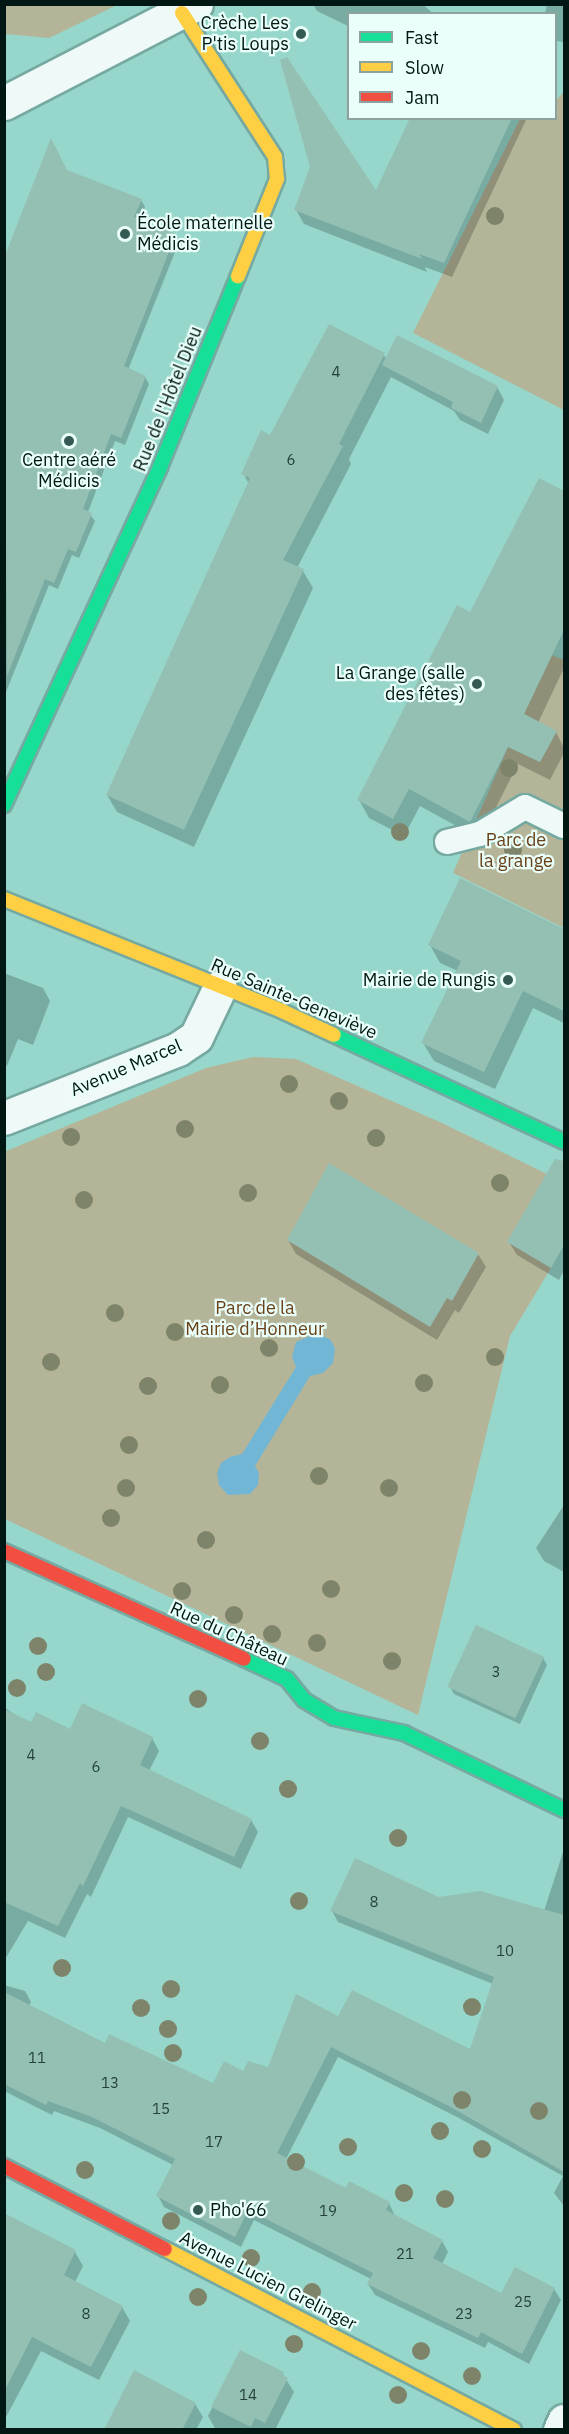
<!DOCTYPE html>
<html>
<head>
<meta charset="utf-8">
<style>
	body { margin:0 }
	#map { position:relative; width:569px; height:2434px; overflow:hidden; background:#97d6cb; font-family:"IBM Plex Sans",sans-serif }
	div>[style] { position:absolute }
	[style*='--x'] { left:calc(var(--x)*1px); top:calc(var(--y)*1px); width:calc(var(--w)*1px); rotate:calc(var(--a)*1deg) }
	.green>* { inset:0; background:#b4b598 }
	.water>* { inset:0; background:#72b6d5 }
	.shadow>* { inset:0; background:#0003 }
	.building>* { inset:0; background:#94c0b3; transform-origin:0 0 }
	.roads { filter:drop-shadow(2px 0 #75a9a1) drop-shadow(-2px 0 #75a9a1) drop-shadow(0 2px #75a9a1) drop-shadow(0 -2px #75a9a1) }
	.lane>* { height:24px; margin:-12px; padding:0 12px; transform-origin:12px; border-radius:12px; background:#eff9f7 }
	.street>* { height:33px; margin:-16.5px; padding:0 16.5px; transform-origin:16.5px; border-radius:16.5px; background:#eff9f7 }
	.fast>* { height:14px; margin:-7px; padding:0 7px; transform-origin:7px; border-radius:7px; background:#16e098 }
	.slow>* { height:14px; margin:-7px; padding:0 7px; transform-origin:7px; border-radius:7px; background:#ffcf43 }
	.jam>* { height:14px; margin:-7px; padding:0 7px; transform-origin:7px; border-radius:7px; background:#f24e42 }
	.trees>* { width:18px; height:18px; margin:-9px; border-radius:50%; background:#7e8469 }
	.dots>* { width:16px; height:16px; translate:-50% -50%; box-sizing:border-box; border:3px solid #eafffa; border-radius:50% }
	span { translate:-50% -50%; white-space:nowrap; text-align:center; line-height:1.15; -webkit-text-stroke:4.5px #eafffa; paint-order:stroke }
	.number-label { font-size:15px; color:#25413b }
	.number-label span { -webkit-text-stroke-width:0 }
	.poi-label { font-size:18px; color:#001713 }
	.right { translate:-100% -50%; text-align:right }
	.left { translate:0 -50%; text-align:left }
	.street-label { font-size:18px; color:#001713 }
	.park-label { font-size:18px; color:#694018 }
	.frame { position:absolute; inset:0; border:6px solid #001713; pointer-events:none }
	.legend { position:absolute; left:347px; top:12px; width:210px; height:108px; box-sizing:border-box; background:#eafffa; border:2px solid #8ca29e; margin:0; padding:8px 10px; list-style:none; font-size:18px; color:#001713 }
	.legend li { display:flex; align-items:center; gap:12px; height:30px }
	.legend b { width:30px; border:2px solid #8ca29e }
</style>
</head>
<body>
<div id="map">
	<div class="green">
		<i style="clip-path:polygon(4px 5px,5px 4px,117px 5px,49px 38px,5px 34px)"></i>
		<i style="clip-path:polygon(564px 92px,564px 410px,413px 333px,520px 119px,556px 118px,556px 100px)"></i>
		<i style="clip-path:polygon(552px 655px,564px 660px,564px 928px,453px 873px,508px 747px,540px 762px,556px 731px,524px 714px)"></i>
		<i style="clip-path:polygon(253px 1057px,296px 1059px,442px 1123px,547px 1174px,507px 1242px,551px 1268px,510px 1336px,418px 1715px,5px 1519px,4px 1152px,206px 1068px)"></i>
	</div>
	<div class="water">
		<i style="clip-path:polygon(317px 1333px,331px 1340px,335px 1349px,333px 1363px,323px 1373px,310px 1376px,255px 1466px,259px 1473px,258px 1485px,250px 1494px,228px 1495px,219px 1485px,217px 1473px,221px 1463px,230px 1457px,242px 1454px,296px 1367px,292px 1357px,296px 1342px)"></i>
	</div>
	<div class="shadow">
		<i style="clip-path:polygon(313px 4px,422px 4px,434px 14px,348px 14px,348px 26px,317px 11px)"></i>
		<i style="clip-path:polygon(547px 4px,564px 4px,564px 42px,556px 41px,556px 14px,545px 14px)"></i>
		<i style="clip-path:polygon(412px 118px,527px 118px,452px 277px,425px 267px,427px 272px,304px 224px,296px 210px,376px 193px)"></i>
		<i style="clip-path:polygon(66px 171px,141px 200px,145px 207px,139px 221px,175px 235px,179px 242px,128px 370px,145px 377px,149px 384px,125px 445px,115px 441px,88px 512px,95px 521px,79px 558px,72px 555px,58px 589px,49px 585px,4px 697px,4px 262px)"></i>
		<i style="clip-path:polygon(384px 355px,386px 359px,497px 387px,504px 400px,488px 434px,460px 420px,454px 411px,391px 377px,349px 459px,351px 464px,297px 568px,303px 571px,313px 588px,194px 847px,117px 812px,107px 795px,249px 484px,243px 473px,271px 437px)"></i>
		<i style="clip-path:polygon(539px 480px,564px 493px,564px 668px,538px 723px,556px 732px,564px 748px,564px 753px,550px 780px,518px 764px,480px 839px,420px 806px,404px 836px,369px 818px,359px 800px,471px 614px)"></i>
		<i style="clip-path:polygon(461px 880px,564px 930px,564px 1023px,533px 1008px,495px 1089px,434px 1061px,423px 1043px,458px 971px,440px 963px,430px 945px)"></i>
		<i style="clip-path:polygon(4px 973px,43px 988px,50px 1001px,33px 1045px,18px 1039px,7px 1066px,4px 1065px)"></i>
		<i style="clip-path:polygon(550px 1170px,564px 1178px,564px 1270px,559px 1280px,517px 1255px,509px 1242px)"></i>
		<i style="clip-path:polygon(288px 1240px,478px 1254px,486px 1267px,459px 1313px,455px 1310px,437px 1340px,296px 1254px)"></i>
		<i style="clip-path:polygon(564px 1505px,564px 1572px,544px 1561px,536px 1548px)"></i>
		<i style="clip-path:polygon(543px 1658px,547px 1665px,520px 1724px,454px 1694px,450px 1687px)"></i>
		<i style="clip-path:polygon(4px 1707px,31px 1726px,152px 1738px,159px 1751px,149px 1771px,251px 1820px,258px 1832px,241px 1869px,128px 1817px,91px 1897px,87px 1894px,65px 1938px,28px 1921px,4px 1961px)"></i>
		<i style="clip-path:polygon(564px 1849px,564px 2049px,547px 2105px,564px 2113px,564px 2206px,554px 2193px,563px 2176px,457px 2117px,338px 2057px,286px 2159px,346px 2190px,389px 2203px,395px 2216px,442px 2241px,448px 2252px,442px 2264px,502px 2295px,554px 2289px,561px 2300px,529px 2364px,488px 2342px,485px 2348px,375px 2295px,368px 2284px,371px 2279px,254px 2220px,241px 2247px,164px 2207px,158px 2196px,173px 2165px,100px 2128px,54px 2111px,52px 2115px,4px 2091px,4px 1985px,25px 1991px,31px 2002px,29px 2006px,105px 2045px,214px 2085px,244px 2073px,269px 2069px,338px 2018px,471px 2051px,493px 1984px,338px 1922px,332px 1911px,438px 1898px,544px 1911px)"></i>
		<i style="clip-path:polygon(4px 2215px,75px 2252px,83px 2266px,75px 2282px,122px 2307px,130px 2321px,99px 2380px,41px 2351px,4px 2421px)"></i>
		<i style="clip-path:polygon(241px 2352px,282px 2373px,294px 2392px,275px 2430px,216px 2430px,208px 2416px)"></i>
		<i style="clip-path:polygon(195px 2404px,203px 2417px,196px 2430px,112px 2430px)"></i>
	</div>
	<div class="building">
		<i style="clip-path:polygon(287px 57px,376px 190px,410px 118px,512px 118px,444px 263px,419px 254px,422px 259px,294px 210px,310px 167px,280px 60px)"></i>
		<i style="clip-path:polygon(51px 138px,67px 170px,142px 199px,134px 217px,176px 234px,124px 366px,146px 376px,121px 438px,111px 434px,83px 509px,92px 513px,76px 552px,68px 549px,54px 583px,45px 579px,7px 676px,4px 258px)"></i>
		<i style="clip-path:polygon(329px 324px,385px 353px,339px 444px,343px 446px,283px 560px,304px 569px,184px 830px,106px 795px,250px 478px,241px 474px,261px 430px,270px 435px)"></i>
		<i style="clip-path:polygon(397px 335px,498px 386px,481px 423px,451px 408px,453px 402px,382px 365px)"></i>
		<i style="clip-path:polygon(539px 478px,564px 491px,564px 630px,524px 714px,557px 731px,540px 762px,508px 747px,470px 822px,409px 789px,393px 819px,357px 800px,457px 605px,470px 612px)"></i>
		<i style="clip-path:polygon(460px 878px,564px 929px,564px 1011px,523px 991px,484px 1072px,421px 1043px,461px 961px,428px 945px)"></i>
		<i style="clip-path:polygon(555px 1159px,564px 1161px,564px 1245px,551px 1268px,507px 1242px)"></i>
		<i style="clip-path:polygon(329px 1163px,479px 1253px,452px 1301px,447px 1298px,430px 1327px,287px 1240px)"></i>
		<i style="left:476px;top:1625px;width:75px;height:68px;rotate:25deg"></i>
		<i style="clip-path:polygon(82px 1703px,153px 1737px,140px 1765px,252px 1819px,234px 1857px,121px 1806px,83px 1886px,80px 1883px,58px 1926px,4px 1902px,4px 1709px,31px 1722px,36px 1712px,70px 1729px)"></i>
		<i style="clip-path:polygon(355px 1858px,439px 1897px,480px 1891px,564px 1915px,564px 2172px,449px 2106px,331px 2047px,277px 2153px,346px 2188px,349px 2181px,390px 2202px,386px 2210px,443px 2240px,433px 2258px,501px 2293px,515px 2267px,555px 2288px,522px 2354px,481px 2332px,478px 2338px,367px 2284px,373px 2273px,248px 2210px,235px 2237px,156px 2196px,175px 2159px,92px 2117px,48px 2101px,46px 2105px,4px 2084px,4px 1992px,105px 2043px,109px 2034px,213px 2083px,224px 2061px,243px 2071px,248px 2061px,268px 2067px,296px 1994px,338px 2016px,352px 1990px,470px 2049px,494px 1977px,330px 1911px)"></i>
		<i style="clip-path:polygon(4px 2213px,76px 2250px,64px 2275px,123px 2306px,91px 2367px,32px 2337px,4px 2392px)"></i>
		<i style="clip-path:polygon(240px 2350px,284px 2372px,282px 2375px,288px 2378px,265px 2423px,255px 2418px,251px 2427px,211px 2407px)"></i>
		<i style="clip-path:polygon(134px 2370px,196px 2403px,182px 2430px,104px 2430px)"></i>
	</div>
	<div class="roads">
		<div class="lane">
			<i style="--x:447;--y:842;--w:34;--a:-14"></i>
			<i style="--x:480;--y:834;--w:52;--a:-31"></i>
			<i style="--x:525;--y:807;--w:43;--a:26"></i>
		</div>
		<div class="street">
			<i style="--x:4;--y:103;--w:216;--a:-27.3"></i>
			<i style="--x:4;--y:1118;--w:187;--a:-21.6"></i>
			<i style="--x:178;--y:1049;--w:22;--a:-34"></i>
			<i style="--x:196;--y:1037;--w:55;--a:-64.4"></i>
			<i style="--x:560;--y:2430;--w:10;--a:-66"></i>
		</div>
		<div class="fast">
			<i style="--x:4;--y:805;--w:372;--a:-65.2"></i>
			<i style="--x:160;--y:467;--w:206;--a:-67.8"></i>
			<i style="--x:334;--y:1035;--w:254;--a:24.9"></i>
			<i style="--x:244;--y:1659;--w:47;--a:24.9"></i>
			<i style="--x:287;--y:1679;--w:27;--a:51"></i>
			<i style="--x:304;--y:1700;--w:35;--a:31"></i>
			<i style="--x:334;--y:1718;--w:72;--a:12.1"></i>
			<i style="--x:404;--y:1733;--w:178;--a:25.7"></i>
		</div>
		<div class="slow">
			<i style="--x:182;--y:13;--w:171;--a:57.1"></i>
			<i style="--x:275;--y:157;--w:22;--a:85"></i>
			<i style="--x:277;--y:179;--w:105;--a:111.9"></i>
			<i style="--x:4;--y:899;--w:300;--a:21.9"></i>
			<i style="--x:282;--y:1011;--w:57;--a:24.8"></i>
			<i style="--x:165;--y:2249;--w:393;--a:27.4"></i>
		</div>
		<div class="jam">
			<i style="--x:4;--y:1551;--w:263;--a:24.2"></i>
			<i style="--x:4;--y:2166;--w:181;--a:27.3"></i>
		</div>
	</div>
	<div class="trees">
		<i style="left:495px;top:216px"></i>
		<i style="left:509px;top:768px"></i>
		<i style="left:400px;top:832px"></i>
		<i style="left:513px;top:850px"></i>
		<i style="left:289px;top:1084px"></i>
		<i style="left:339px;top:1101px"></i>
		<i style="left:185px;top:1129px"></i>
		<i style="left:71px;top:1137px"></i>
		<i style="left:376px;top:1138px"></i>
		<i style="left:500px;top:1183px"></i>
		<i style="left:248px;top:1193px"></i>
		<i style="left:84px;top:1200px"></i>
		<i style="left:115px;top:1313px"></i>
		<i style="left:175px;top:1332px"></i>
		<i style="left:269px;top:1348px"></i>
		<i style="left:495px;top:1357px"></i>
		<i style="left:51px;top:1362px"></i>
		<i style="left:424px;top:1383px"></i>
		<i style="left:220px;top:1385px"></i>
		<i style="left:148px;top:1386px"></i>
		<i style="left:129px;top:1445px"></i>
		<i style="left:319px;top:1476px"></i>
		<i style="left:126px;top:1488px"></i>
		<i style="left:389px;top:1488px"></i>
		<i style="left:111px;top:1518px"></i>
		<i style="left:206px;top:1540px"></i>
		<i style="left:331px;top:1589px"></i>
		<i style="left:182px;top:1591px"></i>
		<i style="left:234px;top:1615px"></i>
		<i style="left:272px;top:1634px"></i>
		<i style="left:317px;top:1643px"></i>
		<i style="left:38px;top:1646px"></i>
		<i style="left:392px;top:1661px"></i>
		<i style="left:46px;top:1672px"></i>
		<i style="left:17px;top:1688px"></i>
		<i style="left:198px;top:1699px"></i>
		<i style="left:260px;top:1741px"></i>
		<i style="left:288px;top:1789px"></i>
		<i style="left:398px;top:1838px"></i>
		<i style="left:299px;top:1901px"></i>
		<i style="left:62px;top:1968px"></i>
		<i style="left:171px;top:1989px"></i>
		<i style="left:472px;top:2007px"></i>
		<i style="left:141px;top:2008px"></i>
		<i style="left:168px;top:2029px"></i>
		<i style="left:173px;top:2053px"></i>
		<i style="left:462px;top:2100px"></i>
		<i style="left:539px;top:2111px"></i>
		<i style="left:440px;top:2131px"></i>
		<i style="left:348px;top:2147px"></i>
		<i style="left:482px;top:2149px"></i>
		<i style="left:296px;top:2162px"></i>
		<i style="left:85px;top:2170px"></i>
		<i style="left:404px;top:2193px"></i>
		<i style="left:445px;top:2199px"></i>
		<i style="left:171px;top:2221px"></i>
		<i style="left:251px;top:2258px"></i>
		<i style="left:312px;top:2292px"></i>
		<i style="left:198px;top:2297px"></i>
		<i style="left:294px;top:2344px"></i>
		<i style="left:421px;top:2351px"></i>
		<i style="left:472px;top:2376px"></i>
		<i style="left:398px;top:2395px"></i>
	</div>
	<div class="dots">
		<i style="left:301px;top:34px;background:#355a53"></i>
		<i style="left:125px;top:234px;background:#355a53"></i>
		<i style="left:69px;top:441px;background:#355a53"></i>
		<i style="left:477px;top:684px;background:#355a53"></i>
		<i style="left:508px;top:980px;background:#355a53"></i>
		<i style="left:198px;top:2210px;background:#355a53"></i>
	</div>
	<div class="number-label">
		<span style="left:336px;top:372px">4</span>
		<span style="left:291px;top:460px">6</span>
		<span style="left:496px;top:1672px">3</span>
		<span style="left:31px;top:1755px">4</span>
		<span style="left:96px;top:1767px">6</span>
		<span style="left:374px;top:1902px">8</span>
		<span style="left:505px;top:1951px">10</span>
		<span style="left:37px;top:2058px">11</span>
		<span style="left:110px;top:2083px">13</span>
		<span style="left:161px;top:2109px">15</span>
		<span style="left:214px;top:2142px">17</span>
		<span style="left:328px;top:2211px">19</span>
		<span style="left:405px;top:2254px">21</span>
		<span style="left:523px;top:2302px">25</span>
		<span style="left:86px;top:2314px">8</span>
		<span style="left:464px;top:2314px">23</span>
		<span style="left:248px;top:2395px">14</span>
	</div>
	<div class="poi-label">
		<span class="right" style="left:289px;top:34px">Crèche Les<br>P'tis Loups</span>
		<span class="left" style="left:137px;top:234px">École maternelle<br>Médicis</span>
		<span style="left:69px;top:471px">Centre aéré<br>Médicis</span>
		<span class="right" style="left:465px;top:684px">La Grange (salle<br>des fêtes)</span>
		<span class="right" style="left:496px;top:980px">Mairie de Rungis</span>
		<span class="left" style="left:210px;top:2210px">Pho'66</span>
	</div>
	<div class="street-label">
		<span style="left:168px;top:399px;rotate:-68deg">Rue de l'Hôtel Dieu</span>
		<span style="left:294px;top:999px;rotate:23deg">Rue Sainte-Geneviève</span>
		<span style="left:126px;top:1068px;rotate:-23deg">Avenue Marcel</span>
		<span style="left:229px;top:1634px;rotate:25deg">Rue du Château</span>
		<span style="left:268px;top:2281px;rotate:27deg">Avenue Lucien Grelinger</span>
	</div>
	<div class="park-label">
		<span style="left:516px;top:851px">Parc de<br>la grange</span>
		<span style="left:255px;top:1319px">Parc de la<br>Mairie d’Honneur</span>
	</div>
	<div class="frame"></div>
	<ul class="legend">
	<li><b style="height:8px;background:#16e098"></b>Fast</li>
	<li><b style="height:8px;background:#ffcf43"></b>Slow</li>
	<li><b style="height:8px;background:#f24e42"></b>Jam</li>
	</ul>
</div>
</body>
</html>
